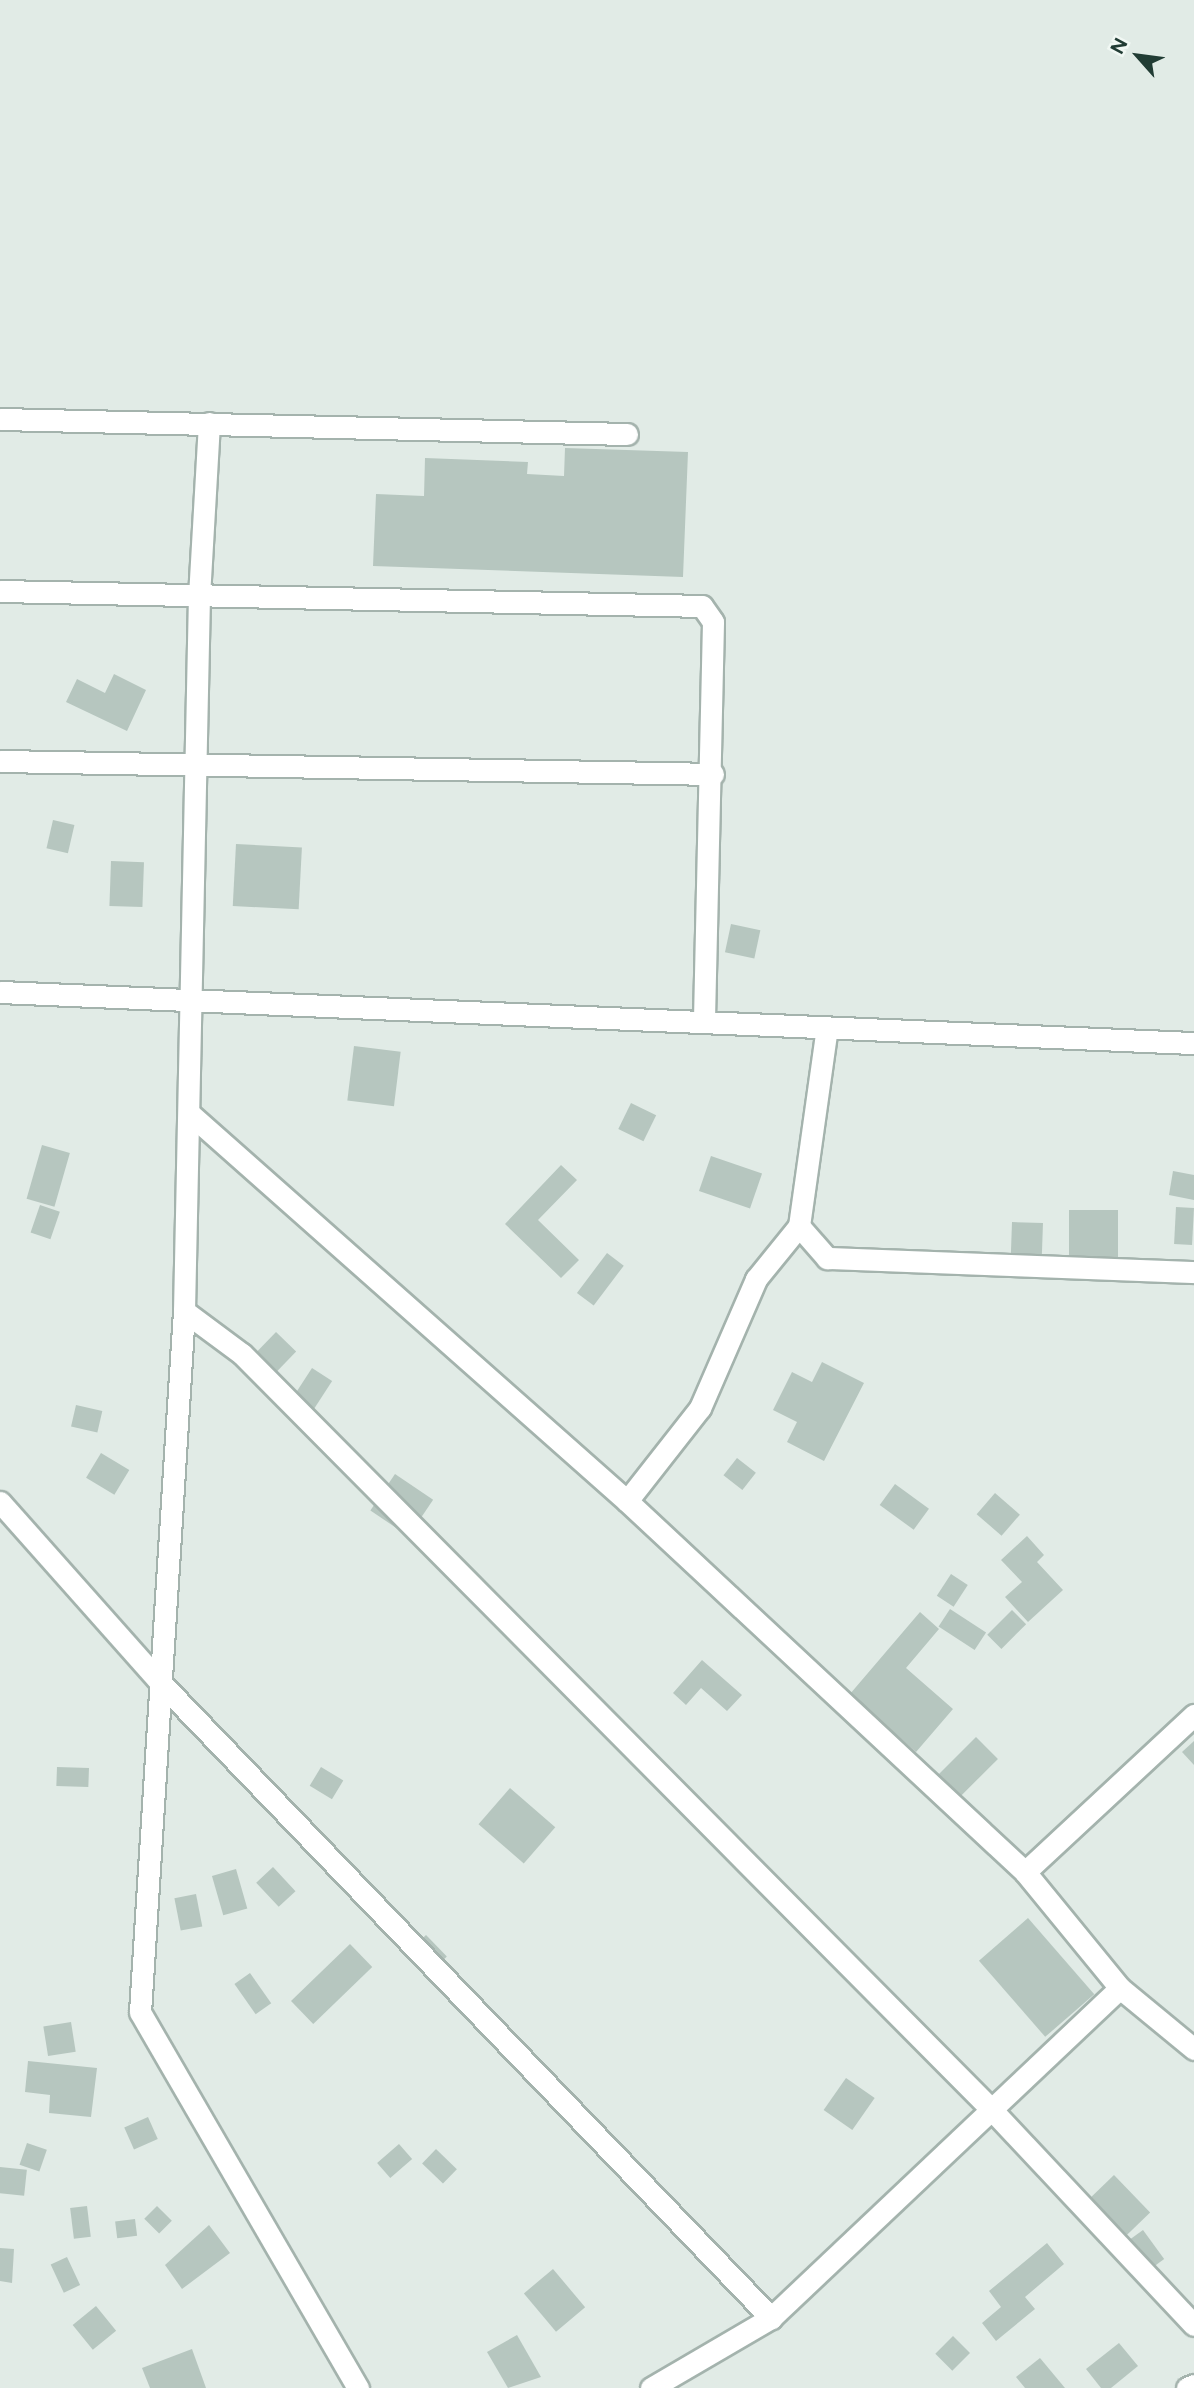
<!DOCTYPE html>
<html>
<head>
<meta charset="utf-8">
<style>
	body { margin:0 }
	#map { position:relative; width:1194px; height:2388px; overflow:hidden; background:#e1ebe6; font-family:Figtree,sans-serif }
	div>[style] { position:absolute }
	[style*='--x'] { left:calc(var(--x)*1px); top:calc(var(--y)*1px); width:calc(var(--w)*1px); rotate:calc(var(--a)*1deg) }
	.building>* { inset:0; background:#b6c6bf; transform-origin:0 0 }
	.roads { filter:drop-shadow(2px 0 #a4b3ad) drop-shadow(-2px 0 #a4b3ad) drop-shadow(0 2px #a4b3ad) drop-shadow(0 -2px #a4b3ad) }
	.minor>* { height:21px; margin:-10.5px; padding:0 10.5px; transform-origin:10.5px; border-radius:10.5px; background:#fff }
	.tertiary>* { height:21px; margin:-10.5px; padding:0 10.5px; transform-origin:10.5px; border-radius:10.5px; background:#fff }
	span { translate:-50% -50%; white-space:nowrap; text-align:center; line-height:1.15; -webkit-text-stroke:7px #f1f8f4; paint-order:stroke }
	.north { position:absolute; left:1103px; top:21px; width:70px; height:70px; -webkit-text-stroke:5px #f1f8f4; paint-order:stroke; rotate:298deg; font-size:19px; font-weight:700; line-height:28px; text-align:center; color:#213c34 }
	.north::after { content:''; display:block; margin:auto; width:24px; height:32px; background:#213c34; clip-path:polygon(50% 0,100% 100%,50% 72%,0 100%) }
</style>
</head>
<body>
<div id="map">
	<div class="building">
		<i style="clip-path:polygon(565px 448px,688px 452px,683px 577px,373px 566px,376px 494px,424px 496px,425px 458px,528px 462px,527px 474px,564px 476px)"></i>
		<i style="clip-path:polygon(114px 674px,146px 690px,127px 731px,66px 702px,77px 679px,105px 693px)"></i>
		<i style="left:53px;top:820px;width:22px;height:29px;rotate:13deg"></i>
		<i style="left:236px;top:844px;width:66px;height:62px;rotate:3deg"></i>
		<i style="left:111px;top:861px;width:33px;height:45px;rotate:2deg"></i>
		<i style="left:731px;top:924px;width:30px;height:29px;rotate:12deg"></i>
		<i style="left:354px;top:1046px;width:47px;height:55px;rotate:7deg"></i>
		<i style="left:631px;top:1103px;width:28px;height:29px;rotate:26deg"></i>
		<i style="left:42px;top:1145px;width:29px;height:56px;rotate:16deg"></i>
		<i style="left:711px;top:1156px;width:54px;height:37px;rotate:19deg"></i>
		<i style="clip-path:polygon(561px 1165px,577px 1180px,538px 1220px,579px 1260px,561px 1278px,505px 1224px)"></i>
		<i style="clip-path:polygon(1173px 1171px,1194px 1175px,1194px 1200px,1169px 1195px)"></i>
		<i style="left:40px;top:1205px;width:21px;height:29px;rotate:19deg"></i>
		<i style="left:1176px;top:1207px;width:18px;height:37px;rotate:3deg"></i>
		<i style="left:1069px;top:1210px;width:49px;height:48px"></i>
		<i style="left:1012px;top:1222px;width:31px;height:46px;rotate:2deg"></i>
		<i style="left:607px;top:1253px;width:21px;height:50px;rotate:37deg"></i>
		<i style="left:276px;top:1332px;width:28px;height:35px;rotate:44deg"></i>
		<i style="clip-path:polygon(822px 1362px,864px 1383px,824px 1461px,787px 1442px,797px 1422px,773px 1410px,792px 1372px,812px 1382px)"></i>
		<i style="left:312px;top:1368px;width:24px;height:37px;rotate:33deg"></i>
		<i style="left:76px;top:1405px;width:27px;height:22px;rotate:13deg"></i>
		<i style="left:101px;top:1453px;width:33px;height:29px;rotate:31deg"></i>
		<i style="left:737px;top:1458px;width:24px;height:22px;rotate:38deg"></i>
		<i style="left:395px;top:1474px;width:46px;height:44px;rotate:34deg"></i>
		<i style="left:895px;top:1484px;width:42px;height:26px;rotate:36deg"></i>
		<i style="left:995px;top:1493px;width:33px;height:28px;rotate:41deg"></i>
		<i style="clip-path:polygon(1027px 1536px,1044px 1555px,1037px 1562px,1063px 1590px,1028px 1622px,1005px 1597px,1022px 1582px,1001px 1560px)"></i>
		<i style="left:951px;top:1574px;width:20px;height:26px;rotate:33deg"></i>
		<i style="left:950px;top:1609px;width:43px;height:21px;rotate:33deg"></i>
		<i style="left:1012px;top:1610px;width:20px;height:35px;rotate:45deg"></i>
		<i style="clip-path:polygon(920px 1612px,939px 1629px,906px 1668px,953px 1709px,916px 1752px,850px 1694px)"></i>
		<i style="clip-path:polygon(702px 1660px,742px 1695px,727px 1711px,701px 1688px,686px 1705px,673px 1693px)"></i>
		<i style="left:976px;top:1737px;width:31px;height:66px;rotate:45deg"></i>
		<i style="clip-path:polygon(1194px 1741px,1194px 1765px,1182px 1752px)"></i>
		<i style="left:57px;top:1767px;width:32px;height:19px;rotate:2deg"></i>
		<i style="left:321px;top:1767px;width:26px;height:22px;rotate:31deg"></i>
		<i style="left:510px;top:1788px;width:60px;height:48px;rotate:41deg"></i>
		<i style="left:273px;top:1867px;width:33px;height:23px;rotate:47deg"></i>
		<i style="left:236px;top:1869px;width:41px;height:25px;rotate:74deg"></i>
		<i style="left:196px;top:1894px;width:33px;height:22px;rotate:79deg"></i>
		<i style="left:1028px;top:1918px;width:101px;height:65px;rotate:49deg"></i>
		<i style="left:426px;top:1935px;width:30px;height:26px;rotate:46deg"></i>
		<i style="left:350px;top:1944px;width:32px;height:82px;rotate:46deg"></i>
		<i style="left:250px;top:1973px;width:37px;height:19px;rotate:55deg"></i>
		<i style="left:71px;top:2022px;width:30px;height:28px;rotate:81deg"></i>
		<i style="clip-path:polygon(28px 2061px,97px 2068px,91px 2117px,49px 2113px,50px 2095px,25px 2092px)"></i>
		<i style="left:846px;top:2078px;width:35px;height:39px;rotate:35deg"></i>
		<i style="left:148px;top:2117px;width:24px;height:26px;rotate:66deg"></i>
		<i style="left:27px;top:2143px;width:21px;height:23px;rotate:19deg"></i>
		<i style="left:399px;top:2144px;width:20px;height:29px;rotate:49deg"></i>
		<i style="left:436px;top:2149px;width:29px;height:20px;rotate:44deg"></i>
		<i style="left:0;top:2167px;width:27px;height:26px;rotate:6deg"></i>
		<i style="left:1114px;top:2175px;width:52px;height:50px;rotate:46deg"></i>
		<i style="left:87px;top:2206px;width:31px;height:17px;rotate:83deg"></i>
		<i style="left:157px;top:2206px;width:21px;height:18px;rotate:45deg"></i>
		<i style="left:135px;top:2219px;width:17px;height:20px;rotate:83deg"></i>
		<i style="clip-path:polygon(209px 2225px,230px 2253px,182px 2289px,165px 2265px)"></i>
		<i style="left:1143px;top:2230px;width:36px;height:27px;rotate:54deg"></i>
		<i style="clip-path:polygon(1047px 2243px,1064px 2264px,1025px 2297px,1035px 2309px,996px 2341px,982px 2323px,1001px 2307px,989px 2291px)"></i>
		<i style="clip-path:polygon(0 2248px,14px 2249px,12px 2283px,0 2281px)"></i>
		<i style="left:67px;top:2257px;width:31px;height:18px;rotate:65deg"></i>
		<i style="left:553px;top:2269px;width:50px;height:38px;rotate:50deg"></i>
		<i style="left:96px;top:2306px;width:32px;height:30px;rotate:51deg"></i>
		<i style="clip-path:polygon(517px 2335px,541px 2377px,508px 2388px,487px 2352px)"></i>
		<i style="left:953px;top:2336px;width:24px;height:25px;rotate:45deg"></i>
		<i style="clip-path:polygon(1119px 2343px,1138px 2366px,1111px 2388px,1101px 2388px,1086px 2369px)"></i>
		<i style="clip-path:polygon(192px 2349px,206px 2388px,150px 2388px,142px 2368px)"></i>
		<i style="clip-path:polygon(1040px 2358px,1065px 2388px,1025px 2388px,1016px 2377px)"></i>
	</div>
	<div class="roads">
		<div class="minor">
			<i style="--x:0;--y:419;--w:627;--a:1.37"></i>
			<i style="--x:209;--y:423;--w:172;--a:93.3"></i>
			<i style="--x:199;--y:595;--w:716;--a:91.2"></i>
			<i style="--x:184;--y:1311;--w:702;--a:93.59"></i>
			<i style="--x:140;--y:2012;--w:435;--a:59.9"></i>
			<i style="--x:0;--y:591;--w:702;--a:1.22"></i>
			<i style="--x:702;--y:606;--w:19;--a:55"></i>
			<i style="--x:713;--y:622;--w:400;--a:91.3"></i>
			<i style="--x:0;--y:761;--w:713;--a:1.04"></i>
			<i style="--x:189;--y:1113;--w:585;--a:41.54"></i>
			<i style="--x:627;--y:1501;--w:544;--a:42.99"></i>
			<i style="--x:1025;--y:1872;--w:150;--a:50.7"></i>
			<i style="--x:1120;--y:1988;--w:96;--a:39.5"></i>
			<i style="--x:799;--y:1226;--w:43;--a:48.8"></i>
			<i style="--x:827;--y:1258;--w:367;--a:2.2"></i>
			<i style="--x:184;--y:1311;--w:72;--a:36.6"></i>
			<i style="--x:242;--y:1354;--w:1063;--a:45.23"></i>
			<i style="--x:991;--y:2109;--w:296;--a:46.8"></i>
			<i style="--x:627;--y:1501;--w:118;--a:-51.9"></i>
			<i style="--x:700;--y:1408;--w:141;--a:-66.5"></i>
			<i style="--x:756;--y:1279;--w:68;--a:-50.9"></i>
			<i style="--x:799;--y:1226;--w:200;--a:-82"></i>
			<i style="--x:0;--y:1502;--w:238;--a:48.4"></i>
			<i style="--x:158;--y:1680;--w:885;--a:46.14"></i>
			<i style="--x:1025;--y:1872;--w:231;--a:-42.9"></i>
			<i style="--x:651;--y:2388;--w:139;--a:-30.3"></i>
			<i style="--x:771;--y:2318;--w:480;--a:-43.4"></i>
			<i style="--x:1187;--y:2388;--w:8;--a:-23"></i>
		</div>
		<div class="tertiary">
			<i style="--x:0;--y:992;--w:1195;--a:2.45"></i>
		</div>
	</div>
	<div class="north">N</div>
</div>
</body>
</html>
